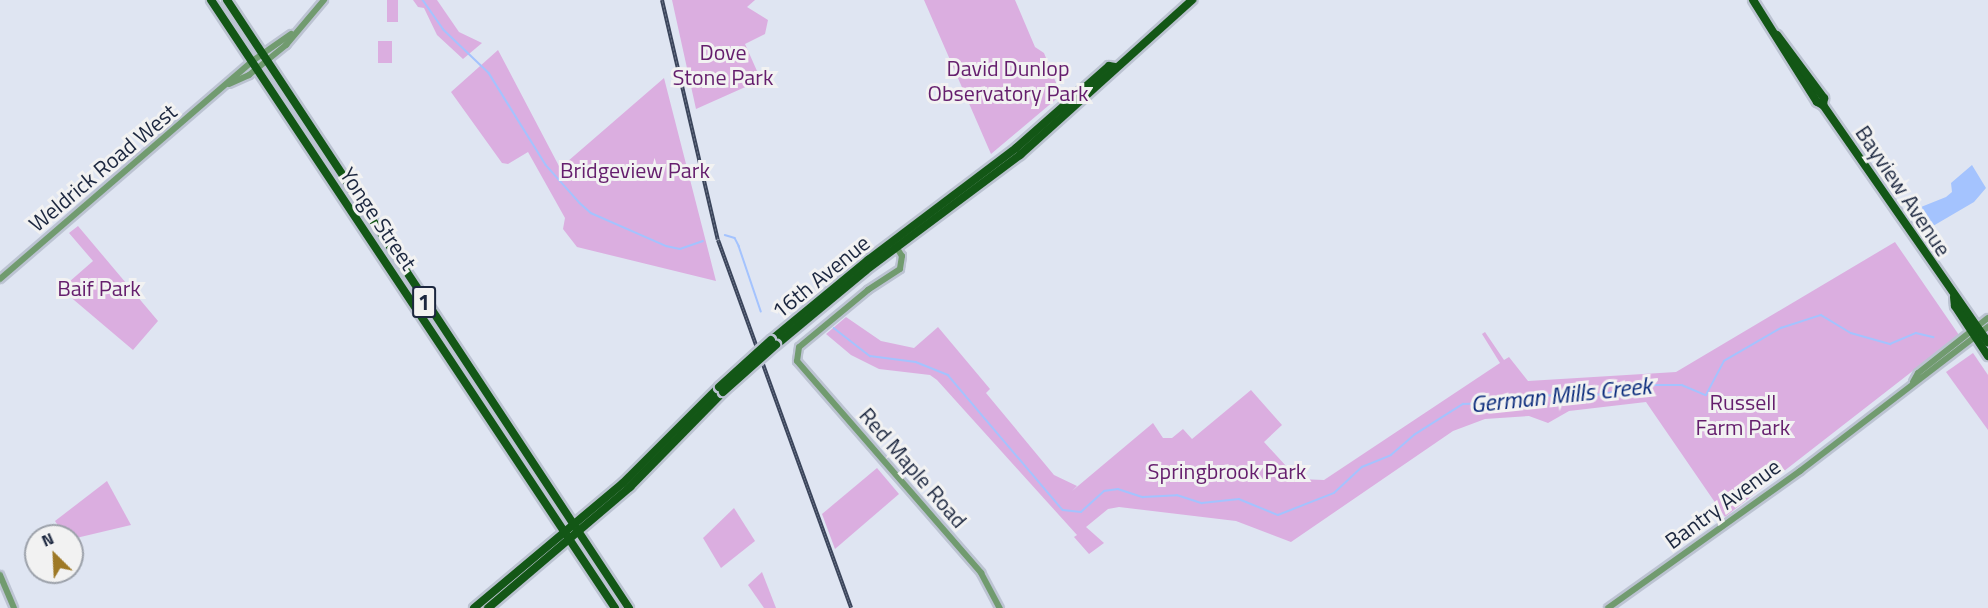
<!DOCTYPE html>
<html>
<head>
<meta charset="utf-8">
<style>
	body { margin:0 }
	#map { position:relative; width:1988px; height:608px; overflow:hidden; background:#dfe5f2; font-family:"Titillium Web",sans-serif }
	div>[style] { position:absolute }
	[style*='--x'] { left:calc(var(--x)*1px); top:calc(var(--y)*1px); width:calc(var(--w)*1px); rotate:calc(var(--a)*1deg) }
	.green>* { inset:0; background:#dbaee0; transform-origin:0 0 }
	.water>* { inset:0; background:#a4c3fe }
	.stream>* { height:1.5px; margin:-0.75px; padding:0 0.75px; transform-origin:0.75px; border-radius:0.75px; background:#a4c3fe }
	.roads { filter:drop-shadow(2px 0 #bcc3d2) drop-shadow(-2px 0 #bcc3d2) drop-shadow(0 2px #bcc3d2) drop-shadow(0 -2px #bcc3d2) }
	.minor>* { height:6px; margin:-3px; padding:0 3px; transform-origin:3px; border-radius:3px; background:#719b6f }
	.major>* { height:8px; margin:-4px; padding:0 4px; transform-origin:4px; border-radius:4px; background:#135716 }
	.rail>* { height:4px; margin-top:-2px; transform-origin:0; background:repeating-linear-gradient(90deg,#f2f2f2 0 4.5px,#3c465c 0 9px); box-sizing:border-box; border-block:2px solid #3c465c }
	.bridges { filter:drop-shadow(2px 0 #bcc3d2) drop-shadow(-2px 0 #bcc3d2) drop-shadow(0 2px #bcc3d2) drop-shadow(0 -2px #bcc3d2) }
	.major-bridge>* { height:8px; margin:-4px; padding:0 4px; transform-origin:4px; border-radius:4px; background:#135716 }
	span { translate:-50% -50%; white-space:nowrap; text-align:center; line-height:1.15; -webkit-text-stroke:6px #f2f2f2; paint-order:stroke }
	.shield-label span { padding:2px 4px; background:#f2f2f2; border:2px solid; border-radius:4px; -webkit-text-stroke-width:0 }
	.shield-label { font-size:21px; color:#1c273f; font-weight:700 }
	.park-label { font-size:22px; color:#651e6d }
	.street-label { font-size:22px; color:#1c273f }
	.water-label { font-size:24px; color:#092a7b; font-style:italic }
	.north { position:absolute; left:24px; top:524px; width:60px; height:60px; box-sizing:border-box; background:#f2f2f2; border:2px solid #9ca1aa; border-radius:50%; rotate:336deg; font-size:16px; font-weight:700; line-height:24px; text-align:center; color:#1c273f }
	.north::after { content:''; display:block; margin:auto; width:21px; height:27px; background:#9e7926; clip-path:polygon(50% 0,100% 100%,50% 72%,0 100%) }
</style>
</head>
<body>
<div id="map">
	<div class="green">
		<i style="left:387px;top:0;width:11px;height:22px"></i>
		<i style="clip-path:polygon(413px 0,437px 0,459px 32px,482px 43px,463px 59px,437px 35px,424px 8px,418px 7px)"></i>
		<i style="clip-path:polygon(672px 0,755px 0,747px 7px,768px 20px,765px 34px,745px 44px,761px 80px,696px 109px)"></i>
		<i style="clip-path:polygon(924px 0,1015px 0,1035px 47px,1044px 53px,1061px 95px,991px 154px)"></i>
		<i style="left:378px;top:41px;width:14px;height:22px"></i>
		<i style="clip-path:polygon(498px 50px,560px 168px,664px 78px,716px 281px,577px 247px,563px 229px,565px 218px,528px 152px,508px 164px,502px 163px,451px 92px)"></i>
		<i style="clip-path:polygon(78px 226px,158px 321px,133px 350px,61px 289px,93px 261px,69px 233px)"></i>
		<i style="clip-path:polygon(1895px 242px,1959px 335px,1725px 517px,1646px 402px,1569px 411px,1548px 423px,1529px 416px,1485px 419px,1453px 431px,1291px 542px,1236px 521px,1119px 507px,1108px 509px,1086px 527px,1104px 543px,1089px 554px,1074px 537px,1077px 535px,937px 380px,930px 375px,879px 369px,851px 355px,826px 334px,846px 317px,881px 341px,914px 348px,938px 327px,990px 389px,986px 393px,1054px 475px,1077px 486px,1072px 491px,1153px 423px,1163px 438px,1172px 438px,1183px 429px,1192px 439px,1251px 390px,1282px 425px,1264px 442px,1298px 479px,1324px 480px,1500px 363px,1482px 334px,1485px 332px,1504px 360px,1509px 357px,1528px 381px,1676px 372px)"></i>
		<i style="clip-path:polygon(1973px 353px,1988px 375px,1988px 430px,1946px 372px)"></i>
		<i style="clip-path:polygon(877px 468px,899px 494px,835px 549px,822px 514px)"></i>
		<i style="clip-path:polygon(107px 481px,131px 525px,72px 539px,65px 536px,55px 521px)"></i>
		<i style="clip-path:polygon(734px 508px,755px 541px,721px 568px,703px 538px)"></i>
		<i style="clip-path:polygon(762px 572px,776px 608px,764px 608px,748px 585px)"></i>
	</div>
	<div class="water">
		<i style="clip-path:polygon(1972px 165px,1986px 188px,1974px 202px,1933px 226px,1921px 207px,1946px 197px,1952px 192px,1951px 183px)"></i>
	</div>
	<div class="stream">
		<i style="--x:423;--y:0;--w:35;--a:55"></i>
		<i style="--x:443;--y:29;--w:64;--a:43.7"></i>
		<i style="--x:489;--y:73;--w:108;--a:58.2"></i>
		<i style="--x:546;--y:165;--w:51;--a:48.2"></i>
		<i style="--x:580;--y:203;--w:15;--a:42"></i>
		<i style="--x:591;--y:213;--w:82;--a:23.7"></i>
		<i style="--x:666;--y:246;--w:14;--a:12"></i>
		<i style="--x:680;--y:249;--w:24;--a:-19"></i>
		<i style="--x:725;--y:235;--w:10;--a:17"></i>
		<i style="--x:735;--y:238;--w:9;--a:63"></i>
		<i style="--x:739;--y:246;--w:69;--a:71.3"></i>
		<i style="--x:834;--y:328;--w:46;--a:37.9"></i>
		<i style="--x:870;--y:356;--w:46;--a:7.4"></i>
		<i style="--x:916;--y:362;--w:35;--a:22"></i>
		<i style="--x:948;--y:375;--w:177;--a:49.6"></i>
		<i style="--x:1063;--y:510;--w:18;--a:6"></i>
		<i style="--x:1081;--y:512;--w:31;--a:-42"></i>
		<i style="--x:1104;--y:491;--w:14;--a:-8"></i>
		<i style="--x:1118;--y:489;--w:26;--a:18"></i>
		<i style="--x:1143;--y:497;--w:34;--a:-3"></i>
		<i style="--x:1177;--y:495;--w:26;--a:18"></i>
		<i style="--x:1202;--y:503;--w:37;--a:-6"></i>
		<i style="--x:1239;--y:499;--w:42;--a:22.3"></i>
		<i style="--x:1278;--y:515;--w:60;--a:-21.4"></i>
		<i style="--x:1334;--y:493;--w:38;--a:-43"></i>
		<i style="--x:1362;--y:467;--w:31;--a:-22"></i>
		<i style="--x:1391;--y:455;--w:30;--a:-41"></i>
		<i style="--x:1414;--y:435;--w:58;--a:-32.3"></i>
		<i style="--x:1463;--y:404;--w:35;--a:-2"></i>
		<i style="--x:1498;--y:403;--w:43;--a:-10.8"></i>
		<i style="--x:1540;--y:395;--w:44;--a:2.6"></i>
		<i style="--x:1584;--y:397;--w:72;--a:-9.6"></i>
		<i style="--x:1655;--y:385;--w:27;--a:0"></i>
		<i style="--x:1682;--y:385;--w:26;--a:23"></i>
		<i style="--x:1706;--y:395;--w:38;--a:-62"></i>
		<i style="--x:1724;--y:361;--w:66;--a:-30.1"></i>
		<i style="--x:1781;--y:328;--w:42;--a:-18"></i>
		<i style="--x:1821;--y:315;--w:35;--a:31"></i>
		<i style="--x:1851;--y:333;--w:41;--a:15.8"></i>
		<i style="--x:1890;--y:344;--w:28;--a:-23"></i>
		<i style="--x:1916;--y:333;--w:18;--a:13"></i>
	</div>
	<div class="roads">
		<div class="minor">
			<i style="--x:229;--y:84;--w:22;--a:-24"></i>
			<i style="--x:249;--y:75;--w:48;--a:-39"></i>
			<i style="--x:286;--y:45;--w:59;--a:-49.8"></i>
			<i style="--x:895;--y:245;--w:13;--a:58"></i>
			<i style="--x:902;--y:256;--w:13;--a:99"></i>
			<i style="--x:900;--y:269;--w:38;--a:147"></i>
			<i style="--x:868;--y:290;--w:89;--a:140.4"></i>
			<i style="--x:799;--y:347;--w:14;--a:98"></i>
			<i style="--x:797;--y:361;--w:281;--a:49"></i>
			<i style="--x:981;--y:573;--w:40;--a:62"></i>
			<i style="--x:0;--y:279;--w:332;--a:-40.8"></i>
			<i style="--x:251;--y:62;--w:49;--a:-35"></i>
			<i style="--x:1913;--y:382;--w:10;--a:-61"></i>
			<i style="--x:1918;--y:373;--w:89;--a:-38.2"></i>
			<i style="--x:0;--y:575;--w:36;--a:67"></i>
			<i style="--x:1608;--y:608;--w:236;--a:-35.5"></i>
			<i style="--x:1800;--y:471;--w:237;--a:-37.5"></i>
		</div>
		<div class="major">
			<i style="--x:211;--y:0;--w:730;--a:56.4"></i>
			<i style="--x:227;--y:0;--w:729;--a:56.53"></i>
			<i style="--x:1753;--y:0;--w:120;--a:57.9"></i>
			<i style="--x:1817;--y:102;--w:7;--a:27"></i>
			<i style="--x:1823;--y:105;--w:289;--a:55.2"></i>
			<i style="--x:1777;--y:35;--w:79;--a:53.3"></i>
			<i style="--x:1824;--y:98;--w:7;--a:98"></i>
			<i style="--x:1954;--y:297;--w:9;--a:84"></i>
			<i style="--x:1955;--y:306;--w:60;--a:56.6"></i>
			<i style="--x:771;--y:340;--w:126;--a:-39.5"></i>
			<i style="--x:868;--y:260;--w:186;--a:-37.1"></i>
			<i style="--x:1016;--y:148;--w:124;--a:-41.4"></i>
			<i style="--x:1109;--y:66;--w:6;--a:9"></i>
			<i style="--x:776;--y:345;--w:116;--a:-39.7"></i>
			<i style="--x:865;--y:271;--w:194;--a:-36.8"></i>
			<i style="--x:1020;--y:155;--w:232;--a:-42"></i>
			<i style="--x:474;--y:608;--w:194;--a:-40"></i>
			<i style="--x:623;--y:483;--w:136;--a:-45"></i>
			<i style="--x:488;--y:608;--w:187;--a:-40.4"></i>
			<i style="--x:630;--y:487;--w:133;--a:-45.6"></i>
		</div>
	</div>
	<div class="rail">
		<i style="--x:662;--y:0;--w:246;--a:76.9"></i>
		<i style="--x:718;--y:240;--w:391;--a:70.1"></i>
	</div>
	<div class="bridges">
		<div class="major-bridge">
			<i style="--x:719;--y:387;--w:70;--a:-42.1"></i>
			<i style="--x:723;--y:392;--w:71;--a:-41.6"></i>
		</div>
	</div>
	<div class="shield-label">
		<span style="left:424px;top:302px">1</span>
	</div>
	<div class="park-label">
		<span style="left:723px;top:65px">Dove<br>Stone Park</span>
		<span style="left:1008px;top:81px">David Dunlop<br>Observatory Park</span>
		<span style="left:635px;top:171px">Bridgeview Park</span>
		<span style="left:99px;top:289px">Baif Park</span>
		<span style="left:1743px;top:415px">Russell<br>Farm Park</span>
		<span style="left:1227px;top:472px">Springbrook Park</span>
	</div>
	<div class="street-label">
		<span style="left:103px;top:168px;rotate:-40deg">Weldrick Road West</span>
		<span style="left:1903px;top:191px;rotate:56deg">Bayview Avenue</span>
		<span style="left:378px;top:219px;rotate:56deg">Yonge Street</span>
		<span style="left:821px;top:277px;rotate:-39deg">16th Avenue</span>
		<span style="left:913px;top:468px;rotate:49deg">Red Maple Road</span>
		<span style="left:1723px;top:504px;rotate:-36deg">Bantry Avenue</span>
	</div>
	<div class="water-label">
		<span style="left:1561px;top:395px;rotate:-6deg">German Mills Creek</span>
	</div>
	<div class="north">N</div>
</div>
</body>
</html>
